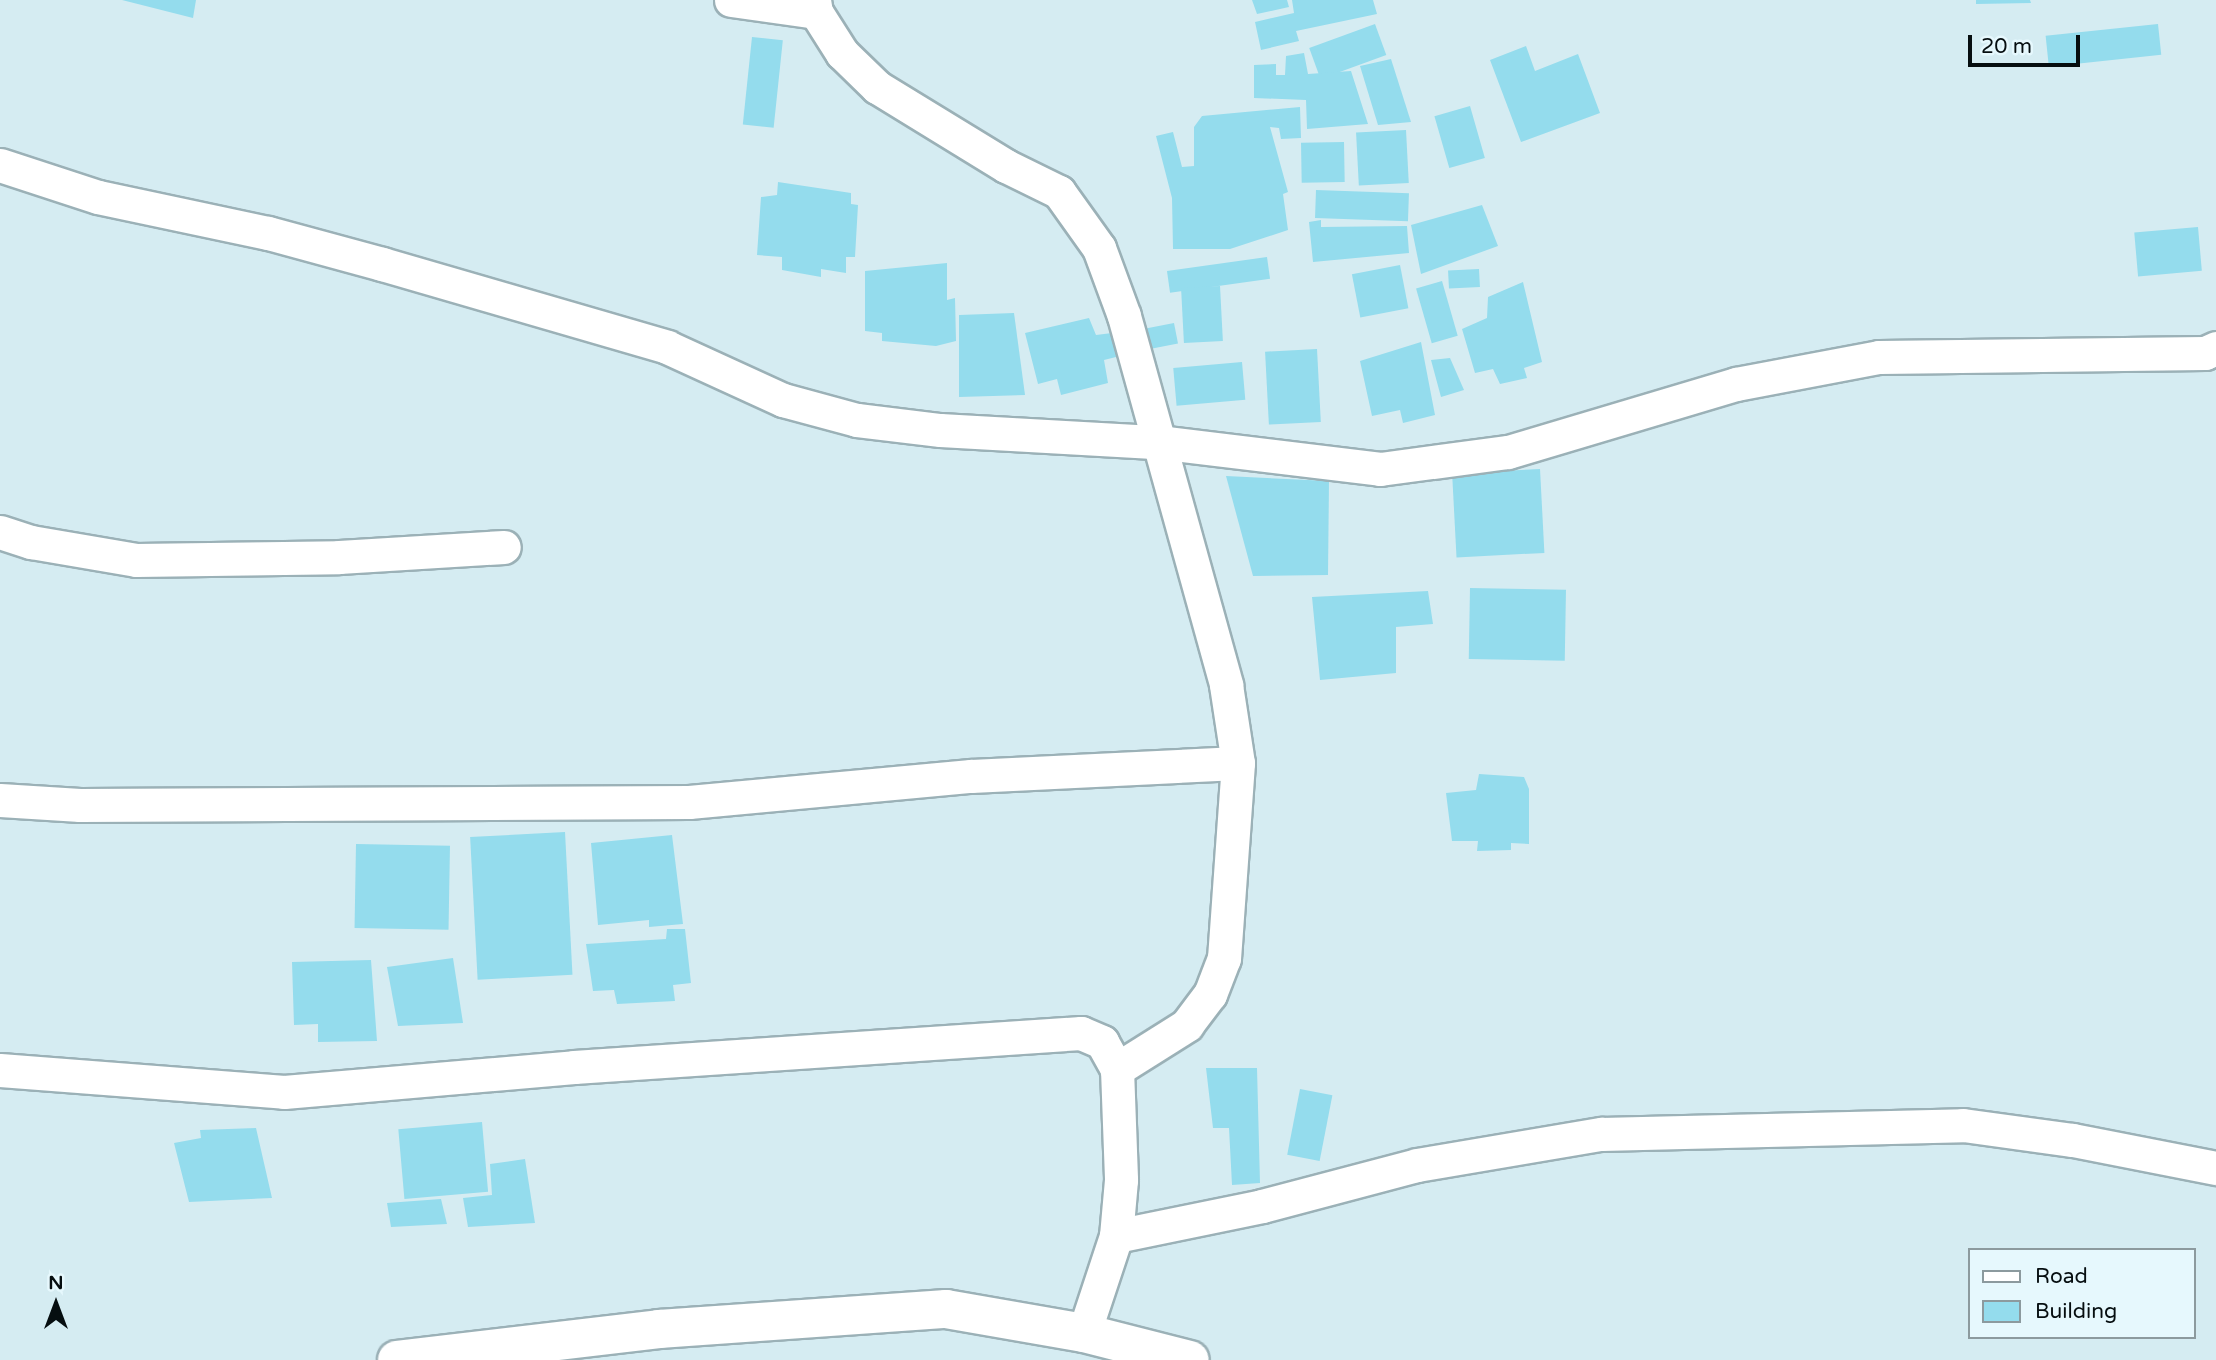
<!DOCTYPE html>
<html>
<head>
<meta charset="utf-8">
<style>
	body { margin:0 }
	#map { position:relative; width:2216px; height:1360px; overflow:hidden; background:#d5ecf2; font-family:"Varela Round",sans-serif }
	div>[style] { position:absolute }
	[style*='--x'] { left:calc(var(--x)*1px); top:calc(var(--y)*1px); width:calc(var(--w)*1px); rotate:calc(var(--a)*1deg) }
	.building>* { inset:0; background:#94dced; transform-origin:0 0 }
	.roads { filter:drop-shadow(2px 0 #9bb1b7) drop-shadow(-2px 0 #9bb1b7) drop-shadow(0 2px #9bb1b7) drop-shadow(0 -2px #9bb1b7) }
	.minor>* { height:33px; margin:-16.5px; padding:0 16.5px; transform-origin:16.5px; border-radius:16.5px; background:#fff }
	.secondary>* { height:38px; margin:-19px; padding:0 19px; transform-origin:19px; border-radius:19px; background:#fff }
	span { translate:-50% -50%; white-space:nowrap; text-align:center; line-height:1.15; -webkit-text-stroke:5px #e6f8fd; paint-order:stroke }
	.legend { position:absolute; left:1968px; top:1248px; width:228px; height:91px; box-sizing:border-box; background:#e6f8fd; border:2px solid #8c9a9e; margin:0; padding:9px 12px; list-style:none; font-size:21px; color:#060e10 }
	.legend li { display:flex; align-items:center; gap:14px; height:35px }
	.legend b { width:35px; border:2px solid #8c9a9e }
	.north { position:absolute; left:21px; top:1269px; width:70px; height:70px; -webkit-text-stroke:5px #e6f8fd; paint-order:stroke; rotate:0deg; font-size:19px; font-weight:700; line-height:28px; text-align:center; color:#060e10 }
	.north::after { content:''; display:block; margin:auto; width:24px; height:32px; background:#060e10; clip-path:polygon(50% 0,100% 100%,50% 72%,0 100%) }
	.scale { position:absolute; left:1968px; top:35px; width:112px; height:32px; box-sizing:border-box; border:4px solid #060e10; border-top:0; padding-left:9px; font-size:21px; line-height:24px; white-space:nowrap; color:#060e10; -webkit-text-stroke:5px #e6f8fd; paint-order:stroke }
</style>
</head>
<body>
<div id="map">
	<div class="building">
		<i style="clip-path:polygon(122px 0,196px 0,193px 18px)"></i>
		<i style="clip-path:polygon(1252px 0,1287px 0,1289px 7px,1257px 14px)"></i>
		<i style="clip-path:polygon(1292px 0,1373px 0,1377px 14px,1296px 31px,1299px 41px,1261px 50px,1255px 22px,1294px 13px)"></i>
		<i style="clip-path:polygon(1976px 0,2030px 0,2031px 3px,1976px 4px)"></i>
		<i style="left:1375px;top:24px;width:33px;height:70px;rotate:70deg"></i>
		<i style="left:2158px;top:24px;width:31px;height:113px;rotate:84deg"></i>
		<i style="left:752px;top:37px;width:31px;height:88px;rotate:6deg"></i>
		<i style="clip-path:polygon(1526px 46px,1535px 71px,1578px 54px,1600px 113px,1521px 142px,1490px 60px)"></i>
		<i style="clip-path:polygon(1304px 53px,1308px 74px,1351px 71px,1368px 124px,1307px 129px,1306px 100px,1254px 98px,1254px 65px,1276px 64px,1276px 75px,1285px 75px,1286px 56px)"></i>
		<i style="clip-path:polygon(1391px 59px,1411px 122px,1378px 125px,1360px 66px)"></i>
		<i style="left:1470px;top:106px;width:54px;height:37px;rotate:74deg"></i>
		<i style="clip-path:polygon(1300px 107px,1301px 138px,1281px 139px,1279px 128px,1270px 127px,1288px 192px,1283px 194px,1288px 230px,1230px 249px,1173px 249px,1172px 198px,1156px 136px,1173px 132px,1182px 167px,1194px 166px,1194px 127px,1202px 116px)"></i>
		<i style="left:1406px;top:130px;width:53px;height:50px;rotate:87deg"></i>
		<i style="left:1344px;top:142px;width:40px;height:43px;rotate:89deg"></i>
		<i style="clip-path:polygon(778px 182px,851px 193px,851px 204px,858px 205px,855px 257px,846px 257px,846px 273px,821px 269px,821px 277px,782px 270px,782px 257px,757px 255px,761px 197px,777px 195px)"></i>
		<i style="left:1316px;top:190px;width:93px;height:28px;rotate:2deg"></i>
		<i style="clip-path:polygon(1482px 205px,1498px 246px,1421px 274px,1411px 225px)"></i>
		<i style="clip-path:polygon(1321px 220px,1321px 227px,1407px 226px,1409px 253px,1313px 262px,1309px 222px)"></i>
		<i style="left:2198px;top:227px;width:44px;height:64px;rotate:85deg"></i>
		<i style="left:1267px;top:257px;width:22px;height:101px;rotate:82deg"></i>
		<i style="clip-path:polygon(947px 263px,947px 300px,955px 298px,956px 341px,936px 346px,882px 341px,882px 333px,865px 331px,865px 271px)"></i>
		<i style="left:1400px;top:265px;width:44px;height:49px;rotate:79deg"></i>
		<i style="left:1479px;top:269px;width:18px;height:31px;rotate:87deg"></i>
		<i style="left:1442px;top:281px;width:57px;height:27px;rotate:74deg"></i>
		<i style="clip-path:polygon(1523px 282px,1542px 362px,1524px 368px,1527px 378px,1500px 384px,1493px 369px,1475px 373px,1462px 329px,1487px 318px,1488px 297px)"></i>
		<i style="left:1220px;top:286px;width:55px;height:39px;rotate:87deg"></i>
		<i style="clip-path:polygon(1014px 313px,1025px 395px,959px 397px,959px 315px)"></i>
		<i style="clip-path:polygon(1089px 318px,1096px 335px,1112px 333px,1120px 356px,1104px 360px,1108px 383px,1061px 395px,1057px 379px,1038px 384px,1025px 333px)"></i>
		<i style="left:1174px;top:323px;width:21px;height:30px;rotate:79deg"></i>
		<i style="clip-path:polygon(1421px 342px,1435px 415px,1403px 423px,1400px 410px,1372px 416px,1360px 361px)"></i>
		<i style="left:1317px;top:349px;width:73px;height:52px;rotate:87deg"></i>
		<i style="clip-path:polygon(1450px 358px,1464px 390px,1441px 397px,1431px 360px)"></i>
		<i style="left:1242px;top:362px;width:38px;height:69px;rotate:85deg"></i>
		<i style="left:1540px;top:469px;width:84px;height:88px;rotate:87deg"></i>
		<i style="clip-path:polygon(1226px 476px,1329px 481px,1328px 575px,1253px 576px)"></i>
		<i style="left:1470px;top:588px;width:96px;height:71px;rotate:1deg"></i>
		<i style="clip-path:polygon(1428px 591px,1433px 624px,1396px 627px,1396px 673px,1320px 680px,1312px 597px)"></i>
		<i style="clip-path:polygon(1479px 774px,1524px 777px,1529px 789px,1529px 844px,1511px 843px,1511px 850px,1477px 851px,1478px 841px,1452px 841px,1446px 793px,1476px 790px)"></i>
		<i style="left:565px;top:832px;width:143px;height:95px;rotate:87deg"></i>
		<i style="clip-path:polygon(672px 835px,683px 924px,649px 927px,649px 920px,598px 925px,591px 843px)"></i>
		<i style="left:356px;top:844px;width:94px;height:84px;rotate:1deg"></i>
		<i style="clip-path:polygon(667px 929px,685px 929px,691px 983px,673px 985px,675px 1001px,617px 1004px,614px 990px,593px 991px,586px 944px,666px 939px)"></i>
		<i style="clip-path:polygon(453px 958px,463px 1023px,398px 1026px,387px 967px)"></i>
		<i style="clip-path:polygon(371px 960px,377px 1041px,318px 1042px,318px 1024px,294px 1025px,292px 962px)"></i>
		<i style="clip-path:polygon(1206px 1068px,1257px 1068px,1260px 1183px,1232px 1185px,1229px 1128px,1213px 1128px)"></i>
		<i style="left:1300px;top:1089px;width:33px;height:67px;rotate:11deg"></i>
		<i style="left:482px;top:1122px;width:70px;height:84px;rotate:85deg"></i>
		<i style="clip-path:polygon(256px 1128px,272px 1198px,189px 1202px,174px 1143px,201px 1138px,200px 1130px)"></i>
		<i style="clip-path:polygon(525px 1159px,535px 1223px,468px 1227px,463px 1198px,492px 1195px,490px 1164px)"></i>
		<i style="clip-path:polygon(441px 1199px,447px 1224px,391px 1227px,387px 1203px)"></i>
	</div>
	<div class="roads">
		<div class="minor">
			<i style="--x:731;--y:0;--w:86;--a:8"></i>
			<i style="--x:814;--y:0;--w:12;--a:81"></i>
			<i style="--x:816;--y:12;--w:49;--a:57.6"></i>
			<i style="--x:842;--y:53;--w:49;--a:44.2"></i>
			<i style="--x:877;--y:87;--w:151;--a:31.5"></i>
			<i style="--x:1006;--y:166;--w:59;--a:26.1"></i>
			<i style="--x:1059;--y:192;--w:69;--a:54.5"></i>
			<i style="--x:1099;--y:248;--w:72;--a:69.8"></i>
			<i style="--x:1124;--y:316;--w:383;--a:74.5"></i>
			<i style="--x:1226;--y:685;--w:79;--a:81.3"></i>
			<i style="--x:1238;--y:763;--w:196;--a:94.1"></i>
			<i style="--x:1224;--y:958;--w:39;--a:111"></i>
			<i style="--x:1210;--y:994;--w:39;--a:127"></i>
			<i style="--x:1187;--y:1025;--w:83;--a:147.8"></i>
			<i style="--x:0;--y:165;--w:103;--a:18.1"></i>
			<i style="--x:98;--y:197;--w:174;--a:12"></i>
			<i style="--x:268;--y:233;--w:118;--a:15.2"></i>
			<i style="--x:382;--y:264;--w:297;--a:16.2"></i>
			<i style="--x:667;--y:347;--w:128;--a:24.6"></i>
			<i style="--x:783;--y:400;--w:77;--a:15.1"></i>
			<i style="--x:857;--y:420;--w:84;--a:6.9"></i>
			<i style="--x:940;--y:430;--w:218;--a:3.2"></i>
			<i style="--x:1158;--y:442;--w:224;--a:6.9"></i>
			<i style="--x:1380;--y:469;--w:129;--a:-7.6"></i>
			<i style="--x:1508;--y:452;--w:238;--a:-16.6"></i>
			<i style="--x:1736;--y:384;--w:146;--a:-10.7"></i>
			<i style="--x:1879;--y:357;--w:326;--a:-0.7"></i>
			<i style="--x:2205;--y:353;--w:12;--a:-24"></i>
			<i style="--x:0;--y:532;--w:33;--a:18"></i>
			<i style="--x:31;--y:542;--w:107;--a:9.7"></i>
			<i style="--x:136;--y:560;--w:203;--a:-0.8"></i>
			<i style="--x:339;--y:557;--w:165;--a:-3.5"></i>
			<i style="--x:0;--y:800;--w:80;--a:3.6"></i>
			<i style="--x:80;--y:805;--w:609;--a:-0.28"></i>
			<i style="--x:689;--y:802;--w:283;--a:-5.3"></i>
			<i style="--x:971;--y:776;--w:267;--a:-2.8"></i>
			<i style="--x:0;--y:1070;--w:285;--a:4.4"></i>
			<i style="--x:284;--y:1092;--w:291;--a:-4.9"></i>
			<i style="--x:574;--y:1067;--w:508;--a:-3.84"></i>
			<i style="--x:1081;--y:1033;--w:23;--a:23"></i>
			<i style="--x:1102;--y:1042;--w:31;--a:61"></i>
			<i style="--x:1117;--y:1069;--w:111;--a:87.9"></i>
			<i style="--x:1121;--y:1180;--w:56;--a:95.1"></i>
			<i style="--x:1116;--y:1236;--w:102;--a:108.3"></i>
			<i style="--x:1116;--y:1236;--w:149;--a:-11.6"></i>
			<i style="--x:1262;--y:1206;--w:160;--a:-14.8"></i>
			<i style="--x:1417;--y:1165;--w:187;--a:-9.6"></i>
			<i style="--x:1601;--y:1134;--w:362;--a:-1.4"></i>
			<i style="--x:1963;--y:1125;--w:111;--a:7.8"></i>
			<i style="--x:2073;--y:1140;--w:146;--a:11.1"></i>
		</div>
		<div class="secondary">
			<i style="--x:397;--y:1360;--w:264;--a:-6.7"></i>
			<i style="--x:659;--y:1329;--w:288;--a:-4"></i>
			<i style="--x:946;--y:1309;--w:140;--a:9.9"></i>
			<i style="--x:1084;--y:1333;--w:109;--a:14.3"></i>
		</div>
	</div>
	<ul class="legend">
	<li><b style="height:9px;background:#fff"></b>Road</li>
	<li><b style="height:19px;background:#94dced"></b>Building</li>
	</ul>
	<div class="north">N</div>
	<div class="scale">20 m</div>
</div>
</body>
</html>
